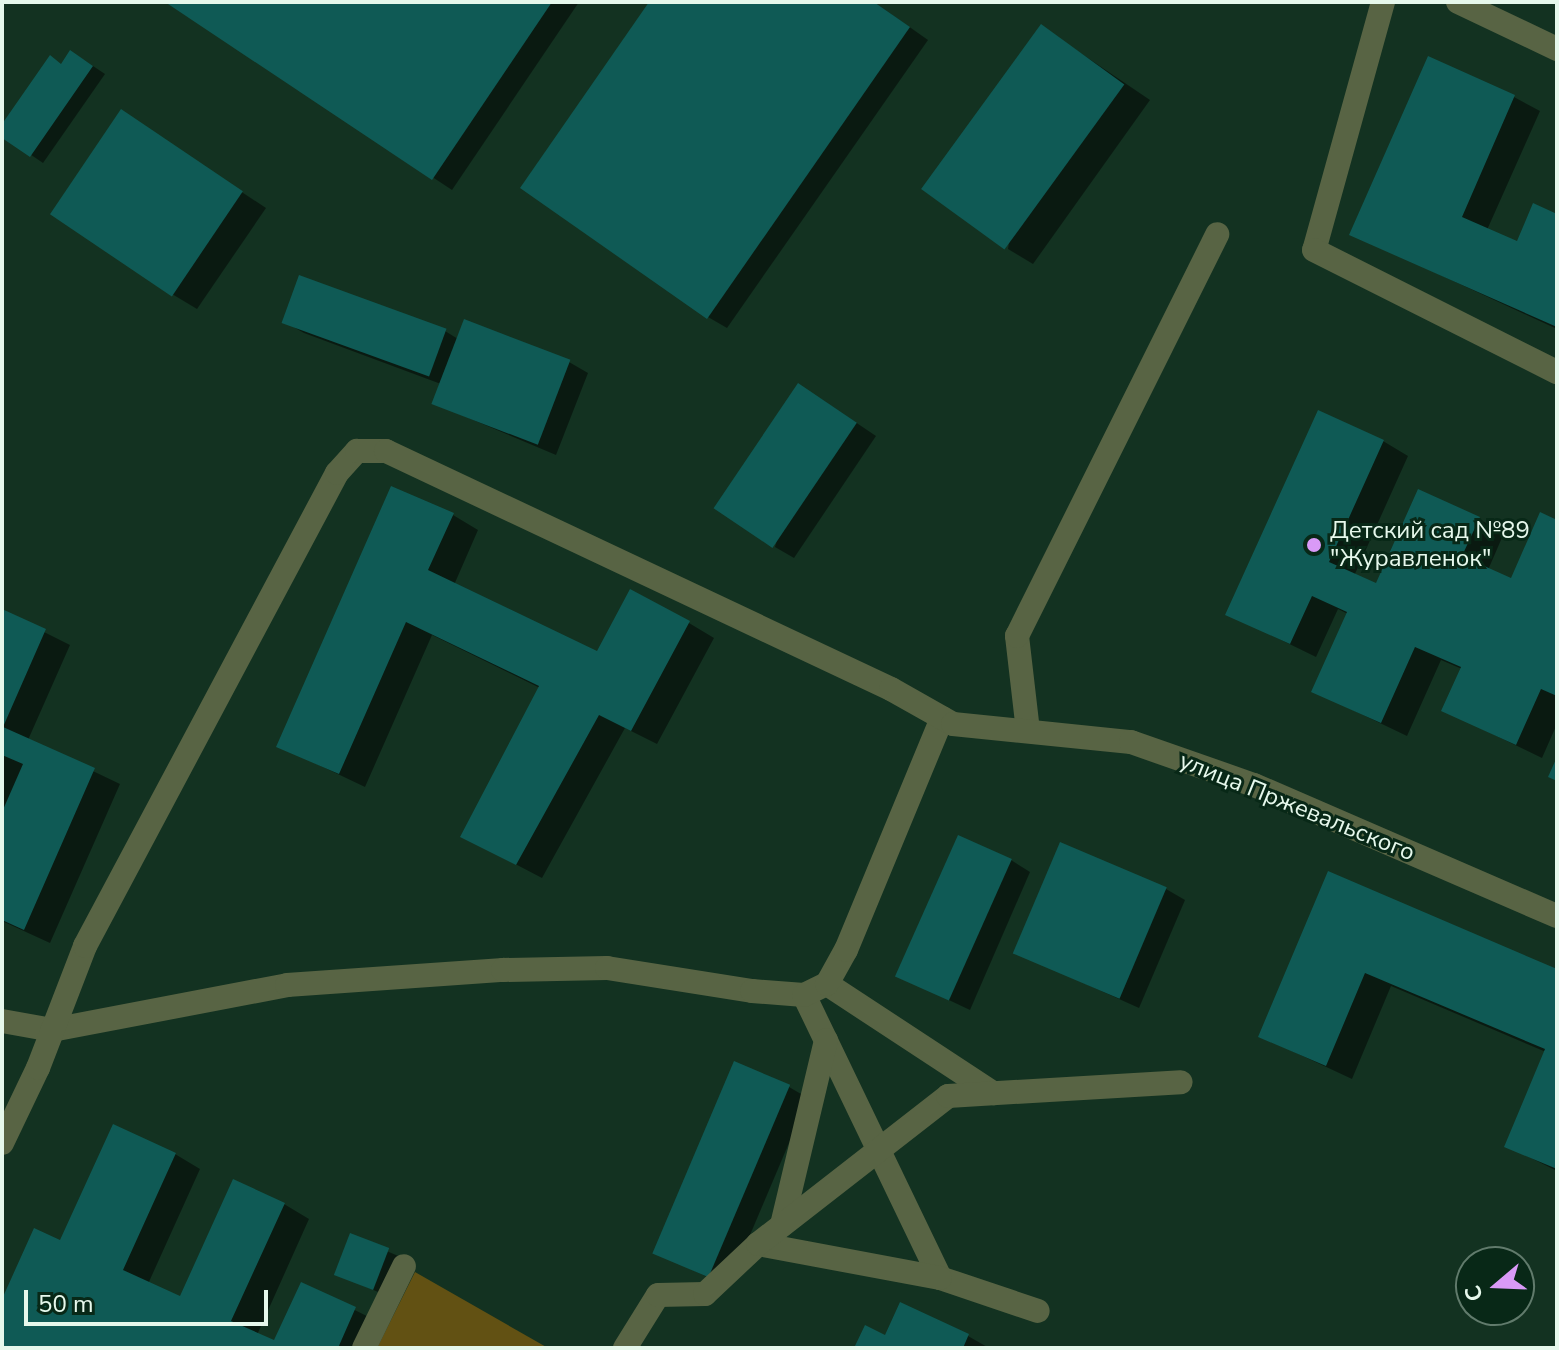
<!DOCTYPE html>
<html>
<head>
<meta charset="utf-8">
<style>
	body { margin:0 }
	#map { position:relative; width:1559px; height:1350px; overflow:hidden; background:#133221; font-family:"Nunito Sans",sans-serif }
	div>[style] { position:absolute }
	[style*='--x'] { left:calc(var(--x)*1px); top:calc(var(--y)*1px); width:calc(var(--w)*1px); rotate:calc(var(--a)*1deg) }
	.green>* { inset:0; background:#625113 }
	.shadow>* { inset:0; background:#0007; transform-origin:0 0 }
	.building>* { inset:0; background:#0f5a55; transform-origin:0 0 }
	.minor>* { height:24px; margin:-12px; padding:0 12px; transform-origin:12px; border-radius:12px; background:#586444 }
	.dots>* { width:22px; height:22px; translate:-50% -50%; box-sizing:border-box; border:4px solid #082817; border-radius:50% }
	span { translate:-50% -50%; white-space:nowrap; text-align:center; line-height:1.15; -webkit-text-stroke:6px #082817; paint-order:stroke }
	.poi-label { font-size:24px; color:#e6f8ec }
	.left { translate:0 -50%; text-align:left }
	.street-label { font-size:24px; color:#e6f8ec }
	.frame { position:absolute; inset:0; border:4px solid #e6f8ec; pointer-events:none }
	.north { position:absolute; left:1455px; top:1246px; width:80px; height:80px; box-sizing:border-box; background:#082817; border:2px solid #617b6c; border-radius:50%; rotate:251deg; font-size:22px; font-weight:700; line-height:32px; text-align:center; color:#e6f8ec }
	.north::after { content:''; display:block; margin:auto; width:28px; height:36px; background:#d99af7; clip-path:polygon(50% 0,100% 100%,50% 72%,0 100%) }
	.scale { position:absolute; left:24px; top:1290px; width:244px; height:36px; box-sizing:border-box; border:4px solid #e6f8ec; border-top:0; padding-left:10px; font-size:24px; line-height:28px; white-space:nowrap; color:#e6f8ec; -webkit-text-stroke:6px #082817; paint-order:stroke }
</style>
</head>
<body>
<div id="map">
	<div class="green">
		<i style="clip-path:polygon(415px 1272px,548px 1348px,377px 1348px)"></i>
	</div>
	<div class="shadow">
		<i style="clip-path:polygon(168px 2px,579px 2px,452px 190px)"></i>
		<i style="clip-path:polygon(652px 2px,874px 2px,928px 40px,727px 328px,708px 317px)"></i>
		<i style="clip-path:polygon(1042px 27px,1150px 100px,1033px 264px,1008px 249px)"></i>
		<i style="clip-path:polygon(84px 60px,105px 74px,43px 163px,2px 135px,2px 128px,63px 65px)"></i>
		<i style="clip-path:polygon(1514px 97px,1540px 111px,1487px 230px,1518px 244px,1557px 216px,1557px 329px,1352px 234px)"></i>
		<i style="clip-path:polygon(121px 112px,266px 208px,197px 309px,172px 294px)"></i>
		<i style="clip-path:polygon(285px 322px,445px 331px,458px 339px,569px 362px,588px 373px,556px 455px,433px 403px,441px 384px,304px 333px)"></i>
		<i style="clip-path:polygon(818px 397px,876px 436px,794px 558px,775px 547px)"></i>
		<i style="clip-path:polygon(1383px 441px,1408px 456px,1354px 576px,1377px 586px,1479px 519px,1504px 533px,1488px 570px,1512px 581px,1557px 522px,1557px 724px,1542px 758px,1443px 710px,1462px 669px,1441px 660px,1407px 736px,1313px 691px,1348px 614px,1338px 609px,1316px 657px,1228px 614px)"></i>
		<i style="clip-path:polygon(453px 515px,478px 530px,454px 585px,598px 654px,689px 623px,714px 638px,657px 744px,625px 728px,542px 878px,488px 850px,540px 688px,432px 635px,365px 787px,279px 746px)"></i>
		<i style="clip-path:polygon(2px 611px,70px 645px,28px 740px,120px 784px,50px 943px,2px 921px)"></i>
		<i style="clip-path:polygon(1011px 860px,1030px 872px,970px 1010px,898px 976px)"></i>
		<i style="clip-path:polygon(1329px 874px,1557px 971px,1557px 1171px,1507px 1146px,1546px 1052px,1391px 986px,1352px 1079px,1260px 1036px)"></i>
		<i style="clip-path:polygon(1166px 889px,1185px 900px,1139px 1008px,1015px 952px)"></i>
		<i style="clip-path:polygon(789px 1087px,808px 1098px,728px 1287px,655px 1252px)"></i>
		<i style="clip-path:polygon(175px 1154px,200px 1169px,148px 1284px,181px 1298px,284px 1204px,309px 1219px,257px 1335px,275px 1343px,302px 1284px,381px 1323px,370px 1348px,2px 1348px,2px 1304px,61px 1242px)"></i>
		<i style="left:351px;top:1236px;width:54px;height:41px;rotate:23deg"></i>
		<i style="clip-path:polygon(901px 1305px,968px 1336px,989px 1348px,856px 1348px,886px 1337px)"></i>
	</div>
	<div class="building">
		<i style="clip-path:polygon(165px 2px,552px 2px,432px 180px)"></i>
		<i style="clip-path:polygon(649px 2px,874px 2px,910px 27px,707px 319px,520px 188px)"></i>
		<i style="left:1041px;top:24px;width:103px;height:204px;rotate:36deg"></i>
		<i style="clip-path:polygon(70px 50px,93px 66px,30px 157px,2px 138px,2px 124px,50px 55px,61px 64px)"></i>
		<i style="clip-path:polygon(1428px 56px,1515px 95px,1462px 217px,1517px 241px,1533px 203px,1557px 214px,1557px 327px,1349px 235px)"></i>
		<i style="left:121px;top:109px;width:147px;height:127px;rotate:34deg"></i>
		<i style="left:299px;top:275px;width:157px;height:51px;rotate:20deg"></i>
		<i style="left:464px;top:319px;width:114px;height:91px;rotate:21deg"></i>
		<i style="left:798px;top:383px;width:71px;height:151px;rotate:34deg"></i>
		<i style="clip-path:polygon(1318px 410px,1384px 440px,1329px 562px,1376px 583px,1418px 489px,1480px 517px,1462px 556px,1511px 578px,1540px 512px,1557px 520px,1557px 696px,1541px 689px,1516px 745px,1441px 711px,1461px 667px,1415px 647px,1381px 723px,1311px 692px,1347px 612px,1312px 596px,1290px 644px,1225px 615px)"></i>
		<i style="clip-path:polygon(391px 486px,454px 513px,428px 570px,597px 651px,630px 589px,690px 621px,631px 731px,599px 715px,516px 865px,460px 837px,539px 686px,406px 622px,339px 774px,276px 747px)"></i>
		<i style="clip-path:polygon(2px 609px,46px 629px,3px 727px,95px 768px,24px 930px,2px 920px,2px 812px,23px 764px,2px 755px)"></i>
		<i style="clip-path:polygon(1557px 757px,1557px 781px,1548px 777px)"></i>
		<i style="left:958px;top:835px;width:59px;height:155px;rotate:24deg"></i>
		<i style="left:1060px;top:842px;width:116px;height:121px;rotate:23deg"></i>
		<i style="clip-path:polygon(1328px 871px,1557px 969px,1557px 1169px,1504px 1147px,1545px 1049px,1365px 973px,1326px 1066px,1258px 1037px)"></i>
		<i style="left:734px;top:1061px;width:61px;height:209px;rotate:23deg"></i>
		<i style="clip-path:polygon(113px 1124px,176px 1153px,123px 1270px,180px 1296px,233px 1179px,285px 1203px,231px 1321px,274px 1340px,301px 1282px,356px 1307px,338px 1348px,2px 1348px,2px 1299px,34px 1228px,60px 1240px)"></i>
		<i style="left:350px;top:1233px;width:42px;height:45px;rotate:21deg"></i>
		<i style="clip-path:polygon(900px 1302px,969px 1334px,963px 1348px,854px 1348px,865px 1325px,885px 1335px)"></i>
	</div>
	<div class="minor">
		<i style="--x:1383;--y:2;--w:257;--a:105.5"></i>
		<i style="--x:1314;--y:250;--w:272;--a:26.7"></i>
		<i style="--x:1458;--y:2;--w:110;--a:25.4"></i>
		<i style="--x:1028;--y:731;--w:96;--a:-96.6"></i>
		<i style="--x:1017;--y:636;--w:449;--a:-63.5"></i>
		<i style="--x:827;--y:984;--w:199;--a:33.3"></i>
		<i style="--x:804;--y:995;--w:314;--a:64.3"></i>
		<i style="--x:940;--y:1278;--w:103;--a:18.6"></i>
		<i style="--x:2;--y:1021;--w:51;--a:10.2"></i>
		<i style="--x:52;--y:1030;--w:239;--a:-10.8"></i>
		<i style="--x:287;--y:985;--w:217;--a:-4"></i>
		<i style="--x:503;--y:970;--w:104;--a:-1.1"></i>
		<i style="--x:607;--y:968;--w:147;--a:9"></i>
		<i style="--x:752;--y:991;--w:52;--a:4.4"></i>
		<i style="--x:804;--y:995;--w:25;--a:-26"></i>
		<i style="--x:827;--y:984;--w:39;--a:-61"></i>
		<i style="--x:846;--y:950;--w:251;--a:-67.5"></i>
		<i style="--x:2;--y:1143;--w:83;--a:-64.4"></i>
		<i style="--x:38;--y:1068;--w:131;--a:-68.9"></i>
		<i style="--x:85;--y:946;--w:536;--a:-61.95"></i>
		<i style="--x:337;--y:473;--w:30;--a:-48"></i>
		<i style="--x:357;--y:451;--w:29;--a:0"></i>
		<i style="--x:386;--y:451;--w:558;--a:25.23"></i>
		<i style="--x:891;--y:689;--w:71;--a:29.4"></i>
		<i style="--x:953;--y:724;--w:179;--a:5.8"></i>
		<i style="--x:1131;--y:742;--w:130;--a:19.3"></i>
		<i style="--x:1254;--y:785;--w:330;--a:23.4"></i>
		<i style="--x:782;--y:1225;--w:190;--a:-76.6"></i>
		<i style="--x:758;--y:1244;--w:185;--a:10.6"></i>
		<i style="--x:364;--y:1348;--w:91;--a:-64"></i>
		<i style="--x:625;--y:1348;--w:62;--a:-58.1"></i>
		<i style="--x:658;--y:1295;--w:47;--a:-1.2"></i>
		<i style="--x:705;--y:1294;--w:73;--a:-43.3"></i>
		<i style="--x:758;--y:1244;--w:241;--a:-37.9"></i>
		<i style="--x:948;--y:1096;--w:233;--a:-3.4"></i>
	</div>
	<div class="dots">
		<i style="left:1314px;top:545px;background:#d99af7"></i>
	</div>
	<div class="poi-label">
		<span class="left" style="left:1330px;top:545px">Детский сад №89<br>"Журавленок"</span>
	</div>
	<div class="street-label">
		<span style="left:1297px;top:807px;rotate:22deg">улица Пржевальского</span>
	</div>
	<div class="frame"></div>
	<div class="north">С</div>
	<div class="scale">50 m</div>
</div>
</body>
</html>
